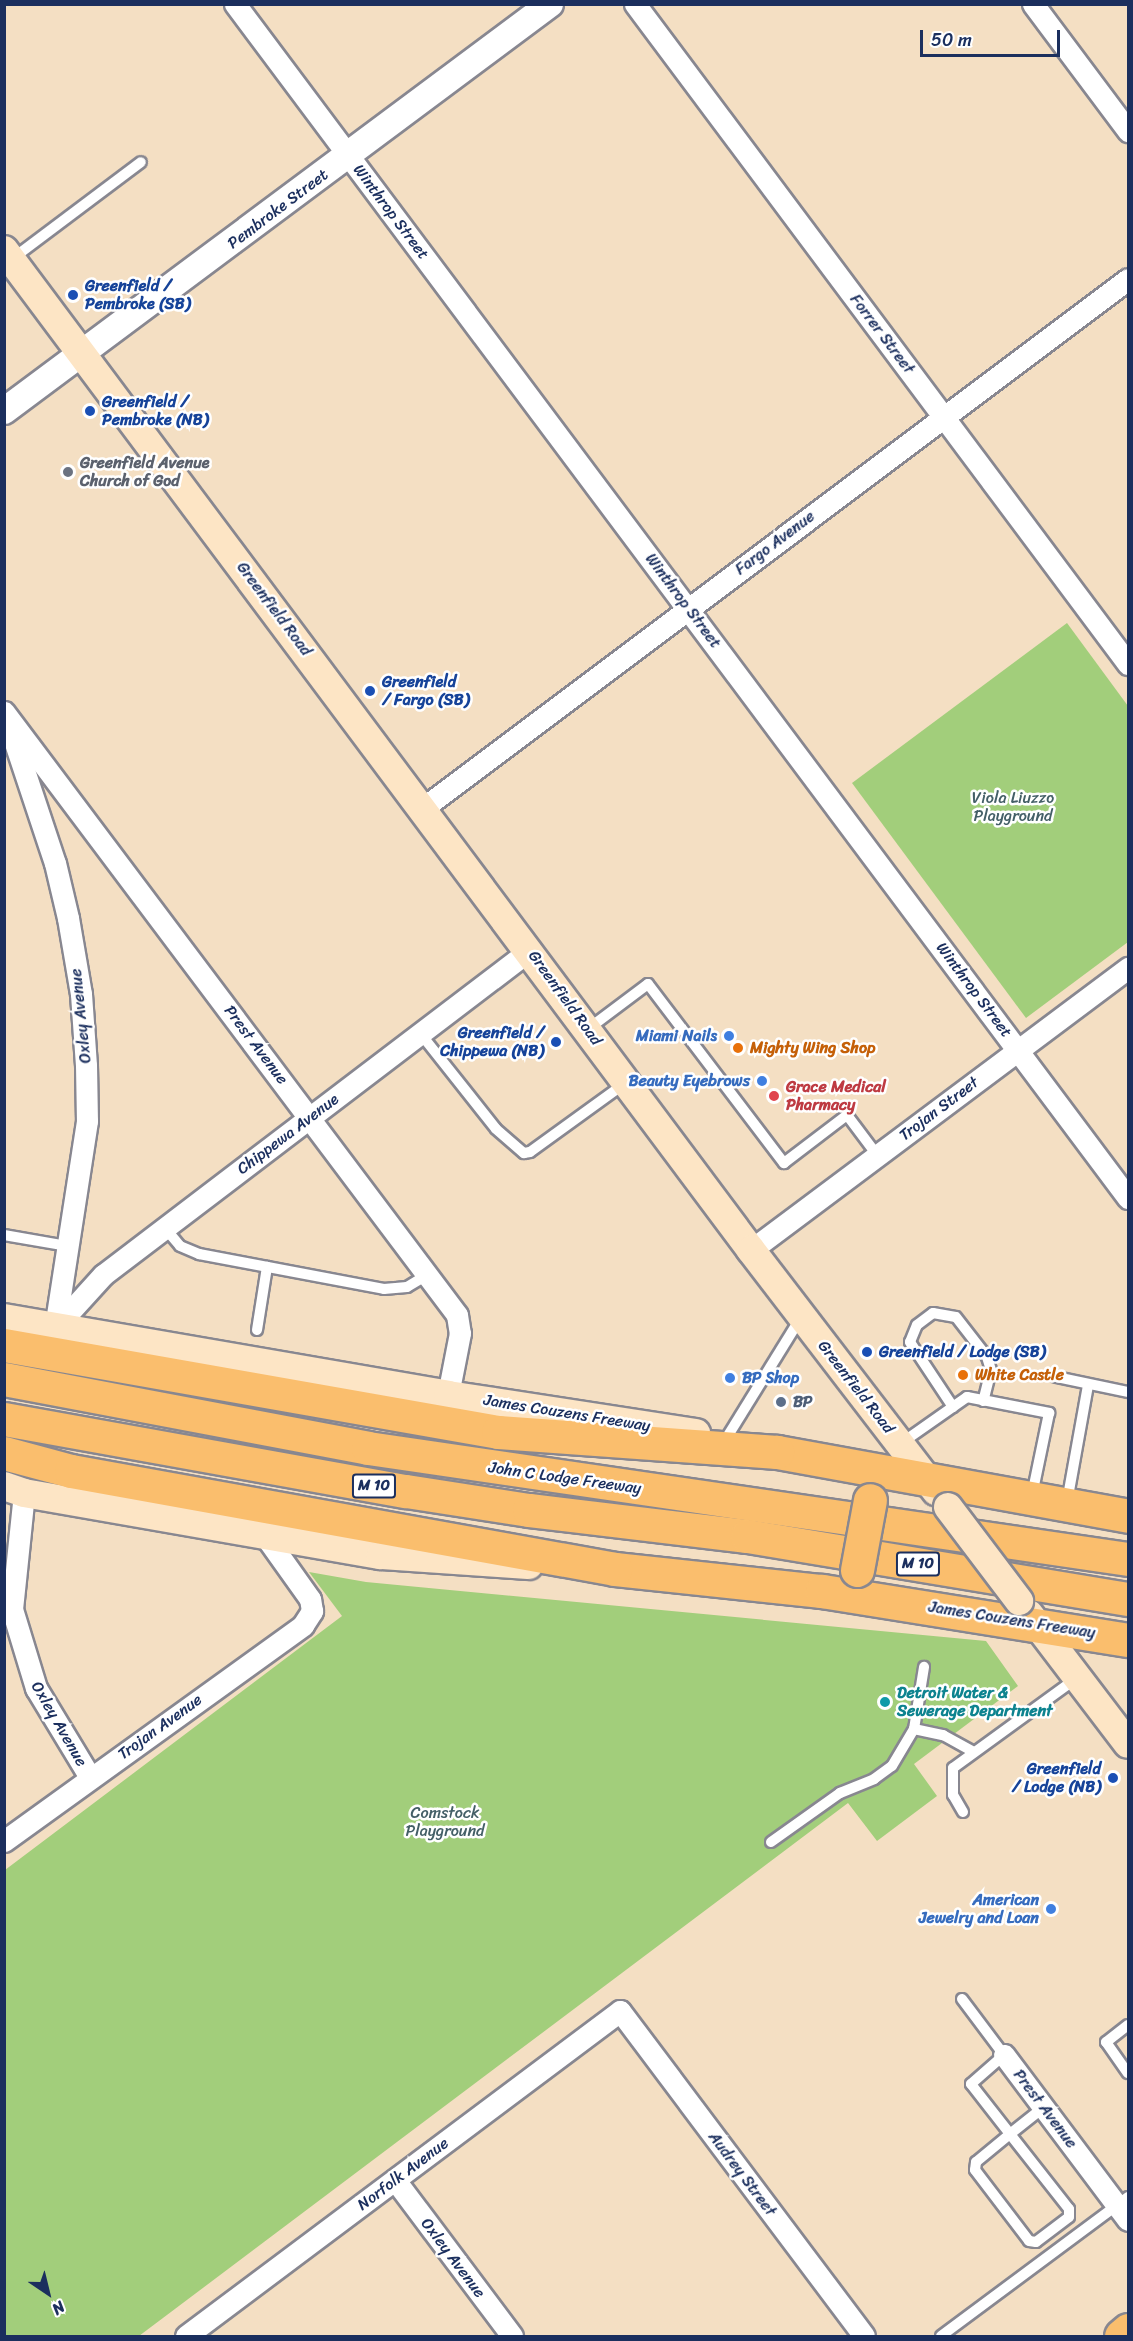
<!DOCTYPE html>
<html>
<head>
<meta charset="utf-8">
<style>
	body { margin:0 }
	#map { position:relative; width:1133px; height:2341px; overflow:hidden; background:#f4dfc3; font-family:Sriracha,sans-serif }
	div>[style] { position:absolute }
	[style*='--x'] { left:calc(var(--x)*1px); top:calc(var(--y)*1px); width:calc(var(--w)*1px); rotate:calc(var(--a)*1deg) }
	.green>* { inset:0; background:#a2ce7b }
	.roads { filter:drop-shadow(2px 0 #888790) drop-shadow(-2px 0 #888790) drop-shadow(0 2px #888790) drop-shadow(0 -2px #888790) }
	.service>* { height:10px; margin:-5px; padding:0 5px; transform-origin:5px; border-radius:5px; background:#fff }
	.minor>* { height:21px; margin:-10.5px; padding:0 10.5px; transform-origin:10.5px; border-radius:10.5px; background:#fff }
	.tertiary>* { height:26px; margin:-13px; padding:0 13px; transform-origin:13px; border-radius:13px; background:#fff }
	.secondary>* { height:28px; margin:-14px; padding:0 14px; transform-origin:14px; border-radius:14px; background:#fde5c5 }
	.primary>* { height:33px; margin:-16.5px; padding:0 16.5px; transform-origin:16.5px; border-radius:16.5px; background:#fabe6d }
	.trunk>* { height:33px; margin:-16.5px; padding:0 16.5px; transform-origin:16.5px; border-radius:16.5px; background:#fabe6d }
	.motorway>* { height:33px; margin:-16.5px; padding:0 16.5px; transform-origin:16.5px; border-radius:16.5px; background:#fabe6d }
	.bridges { filter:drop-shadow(2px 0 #888790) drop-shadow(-2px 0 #888790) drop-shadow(0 2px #888790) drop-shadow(0 -2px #888790) }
	.secondary-bridge>* { height:28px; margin:-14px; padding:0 14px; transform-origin:14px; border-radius:14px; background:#fde5c5 }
	.primary-bridge>* { height:33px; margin:-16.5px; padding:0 16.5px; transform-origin:16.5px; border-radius:16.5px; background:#fabe6d }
	.dots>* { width:16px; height:16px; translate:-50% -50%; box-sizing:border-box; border:3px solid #fff; border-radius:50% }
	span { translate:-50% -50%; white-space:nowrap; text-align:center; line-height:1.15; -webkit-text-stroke:5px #fff; paint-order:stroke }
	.shield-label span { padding:2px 4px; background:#fff; border:2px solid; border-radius:4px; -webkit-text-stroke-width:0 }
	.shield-label { font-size:15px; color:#1b2f5e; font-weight:700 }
	.street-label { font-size:16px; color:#1b2f5e }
	.transit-label { font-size:16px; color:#164399; font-weight:700 }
	.left { translate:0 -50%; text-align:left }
	.right { translate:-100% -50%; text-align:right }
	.worship-label { font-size:16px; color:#5b616d; font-weight:700 }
	.park-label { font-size:16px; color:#445f67 }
	.shop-label { font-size:16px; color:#366cbe; font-weight:700 }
	.food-label { font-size:16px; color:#c56008; font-weight:700 }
	.health-label { font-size:16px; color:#be3a42; font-weight:700 }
	.service-label { font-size:16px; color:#4e5e75; font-weight:700 }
	.culture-label { font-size:16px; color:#0d838f; font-weight:700 }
	.frame { position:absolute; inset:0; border:6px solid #1b2f5e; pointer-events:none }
	.north { position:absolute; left:18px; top:2263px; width:60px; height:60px; -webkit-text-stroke:4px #fff; paint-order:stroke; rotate:145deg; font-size:16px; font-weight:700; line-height:24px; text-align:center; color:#1b2f5e }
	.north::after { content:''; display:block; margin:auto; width:21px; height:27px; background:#1b2f5e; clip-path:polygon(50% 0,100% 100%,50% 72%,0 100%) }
	.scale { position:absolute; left:920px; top:30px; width:140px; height:27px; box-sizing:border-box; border:3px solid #1b2f5e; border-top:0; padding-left:8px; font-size:18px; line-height:21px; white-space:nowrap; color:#1b2f5e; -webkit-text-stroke:4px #fff; paint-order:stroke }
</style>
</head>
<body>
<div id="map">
	<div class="green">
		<i style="clip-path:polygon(1067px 623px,1128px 706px,1128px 942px,1026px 1018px,852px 783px)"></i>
		<i style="clip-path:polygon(309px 1572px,366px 1582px,986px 1641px,1018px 1686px,914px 1764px,937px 1796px,877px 1841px,848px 1803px,139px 2336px,5px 2336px,5px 1870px,342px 1616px)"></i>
	</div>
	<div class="roads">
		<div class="service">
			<i style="--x:12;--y:259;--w:161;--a:-36.9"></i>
			<i style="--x:588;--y:1029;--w:75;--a:-36.9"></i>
			<i style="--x:648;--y:984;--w:225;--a:52.8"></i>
			<i style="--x:784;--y:1163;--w:79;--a:-37.3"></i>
			<i style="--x:847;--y:1115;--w:50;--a:53.1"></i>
			<i style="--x:420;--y:1033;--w:122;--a:51.6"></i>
			<i style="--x:496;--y:1129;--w:37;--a:41"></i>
			<i style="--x:524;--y:1153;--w:6;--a:-9"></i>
			<i style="--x:530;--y:1152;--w:116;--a:-35.9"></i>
			<i style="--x:165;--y:1228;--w:23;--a:50"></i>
			<i style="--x:180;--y:1246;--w:21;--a:23"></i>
			<i style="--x:199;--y:1254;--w:188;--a:10.7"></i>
			<i style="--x:384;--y:1289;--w:23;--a:-5"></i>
			<i style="--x:407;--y:1287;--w:23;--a:-31"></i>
			<i style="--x:4;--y:1235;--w:65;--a:9.8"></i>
			<i style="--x:257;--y:1330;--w:64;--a:-81"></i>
			<i style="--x:1056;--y:1377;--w:74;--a:11.8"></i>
			<i style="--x:953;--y:1407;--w:78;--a:-123.5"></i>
			<i style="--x:910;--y:1342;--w:18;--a:-68"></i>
			<i style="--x:917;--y:1325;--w:20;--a:-37"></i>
			<i style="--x:933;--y:1313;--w:23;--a:10"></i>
			<i style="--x:956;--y:1317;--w:51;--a:52.2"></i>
			<i style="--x:987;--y:1357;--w:14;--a:73"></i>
			<i style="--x:991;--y:1370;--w:32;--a:104"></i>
			<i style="--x:727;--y:1437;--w:141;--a:-58.3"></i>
			<i style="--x:900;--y:1444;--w:82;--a:-35"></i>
			<i style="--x:967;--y:1397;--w:84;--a:11"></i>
			<i style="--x:1049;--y:1413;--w:84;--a:101.7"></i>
			<i style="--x:1067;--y:1502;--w:119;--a:-79.8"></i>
			<i style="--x:914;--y:1729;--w:30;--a:12"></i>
			<i style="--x:943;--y:1735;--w:35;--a:29"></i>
			<i style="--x:963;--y:1812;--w:20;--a:-120"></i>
			<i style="--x:953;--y:1795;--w:27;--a:-90"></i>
			<i style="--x:953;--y:1768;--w:153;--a:-36"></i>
			<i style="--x:771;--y:1842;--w:85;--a:-35.4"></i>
			<i style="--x:840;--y:1793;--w:37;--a:-22"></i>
			<i style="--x:874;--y:1779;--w:22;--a:-36"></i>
			<i style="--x:892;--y:1766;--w:43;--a:-59.3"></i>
			<i style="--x:914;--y:1729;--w:63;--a:-80.8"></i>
			<i style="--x:962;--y:1999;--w:70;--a:53.1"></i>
			<i style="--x:1004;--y:2055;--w:44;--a:138.7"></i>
			<i style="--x:971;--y:2084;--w:63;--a:52"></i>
			<i style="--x:1010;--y:2134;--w:44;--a:140.5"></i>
			<i style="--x:976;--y:2162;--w:8;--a:97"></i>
			<i style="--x:975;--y:2170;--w:89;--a:52.7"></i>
			<i style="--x:1029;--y:2241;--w:7;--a:8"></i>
			<i style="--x:1036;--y:2242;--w:41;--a:-37.1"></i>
			<i style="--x:1069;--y:2217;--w:8;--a:-90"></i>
			<i style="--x:1069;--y:2209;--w:95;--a:-128.2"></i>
			<i style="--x:1010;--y:2134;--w:43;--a:-38.5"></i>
			<i style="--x:1128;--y:2025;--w:28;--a:142"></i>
			<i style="--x:1106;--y:2042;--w:38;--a:55"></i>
			<i style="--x:941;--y:2336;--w:233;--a:-36.6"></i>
		</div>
		<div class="minor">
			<i style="--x:235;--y:4;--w:1491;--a:53.21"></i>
			<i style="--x:635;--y:4;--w:824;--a:53.24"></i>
			<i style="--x:1033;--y:4;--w:159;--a:53.2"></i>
			<i style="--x:4;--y:712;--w:754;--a:53.08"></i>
			<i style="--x:457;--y:1315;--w:18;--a:81"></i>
			<i style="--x:460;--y:1333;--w:63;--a:101"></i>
			<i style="--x:10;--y:728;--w:142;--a:71.6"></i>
			<i style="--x:55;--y:863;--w:57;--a:76.7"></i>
			<i style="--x:68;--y:918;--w:77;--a:80.3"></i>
			<i style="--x:81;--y:994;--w:71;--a:86"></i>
			<i style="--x:86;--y:1065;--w:56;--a:89"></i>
			<i style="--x:87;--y:1121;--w:209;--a:98.8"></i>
			<i style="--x:423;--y:808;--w:881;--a:-36.88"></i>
			<i style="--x:751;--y:1250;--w:471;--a:-36.8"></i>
			<i style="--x:55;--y:1328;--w:72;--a:-47.8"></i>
			<i style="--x:103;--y:1275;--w:537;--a:-37.28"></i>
			<i style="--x:24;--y:1493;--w:117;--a:95.9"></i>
			<i style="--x:12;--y:1609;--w:83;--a:73.1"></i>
			<i style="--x:36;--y:1688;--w:104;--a:58.8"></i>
			<i style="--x:4;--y:1841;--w:369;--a:-35.8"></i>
			<i style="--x:303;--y:1625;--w:17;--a:-57"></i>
			<i style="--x:312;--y:1611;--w:12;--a:-99"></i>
			<i style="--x:310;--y:1599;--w:76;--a:-125.4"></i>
			<i style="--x:1004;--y:2055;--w:206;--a:53.1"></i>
			<i style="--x:395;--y:2180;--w:195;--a:53.1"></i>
			<i style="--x:186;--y:2336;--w:542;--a:-36.83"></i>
			<i style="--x:620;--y:2011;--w:406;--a:53.1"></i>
		</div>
		<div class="tertiary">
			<i style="--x:4;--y:411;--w:681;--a:-36.7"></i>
		</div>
		<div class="secondary">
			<i style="--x:4;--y:250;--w:1248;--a:53.24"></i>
			<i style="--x:751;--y:1250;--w:304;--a:52.5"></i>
			<i style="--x:4;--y:1318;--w:451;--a:9.8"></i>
			<i style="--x:448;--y:1395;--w:251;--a:8.7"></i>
			<i style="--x:4;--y:1486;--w:21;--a:19"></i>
			<i style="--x:24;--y:1493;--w:362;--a:9.9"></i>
			<i style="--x:381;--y:1555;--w:148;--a:3.9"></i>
			<i style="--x:1029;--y:1614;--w:163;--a:52.7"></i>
		</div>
		<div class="primary">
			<i style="--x:777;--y:1452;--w:357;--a:10.3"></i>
			<i style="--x:615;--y:1569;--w:208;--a:6.1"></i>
			<i style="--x:822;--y:1591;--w:310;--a:9.1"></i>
		</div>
		<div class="trunk">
			<i style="--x:1121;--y:2336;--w:9;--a:-41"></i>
		</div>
		<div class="motorway">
			<i style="--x:4;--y:1345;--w:502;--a:9.99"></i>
			<i style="--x:498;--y:1432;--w:280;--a:4.1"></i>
			<i style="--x:4;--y:1379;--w:370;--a:10.7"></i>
			<i style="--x:368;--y:1448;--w:768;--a:8.31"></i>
			<i style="--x:4;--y:1419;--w:408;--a:10.2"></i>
			<i style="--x:406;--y:1491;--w:124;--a:8.8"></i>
			<i style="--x:529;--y:1510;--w:220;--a:6.8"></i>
			<i style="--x:747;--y:1536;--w:386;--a:9.4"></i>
			<i style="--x:4;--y:1453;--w:69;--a:15"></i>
			<i style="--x:71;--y:1471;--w:553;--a:10.21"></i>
		</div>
	</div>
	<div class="bridges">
		<div class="secondary-bridge">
			<i style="--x:948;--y:1507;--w:118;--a:52.9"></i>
		</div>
		<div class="primary-bridge">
			<i style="--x:857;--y:1570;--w:71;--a:-79.5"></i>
		</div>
	</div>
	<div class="dots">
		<i style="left:73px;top:295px;background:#1a4fb4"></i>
		<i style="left:90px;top:411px;background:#1a4fb4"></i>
		<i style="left:68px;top:472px;background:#6b7280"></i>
		<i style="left:370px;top:691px;background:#1a4fb4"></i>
		<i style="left:729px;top:1036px;background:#3f7fe0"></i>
		<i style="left:556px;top:1042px;background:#1a4fb4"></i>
		<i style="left:738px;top:1048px;background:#e8710a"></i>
		<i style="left:762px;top:1081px;background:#3f7fe0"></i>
		<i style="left:774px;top:1096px;background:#e0444e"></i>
		<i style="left:867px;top:1352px;background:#1a4fb4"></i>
		<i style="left:963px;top:1375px;background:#e8710a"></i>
		<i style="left:730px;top:1378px;background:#3f7fe0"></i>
		<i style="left:781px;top:1402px;background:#5c6f8a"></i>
		<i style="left:885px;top:1702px;background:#0f9aa8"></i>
		<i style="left:1113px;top:1778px;background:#1a4fb4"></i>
		<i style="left:1051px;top:1909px;background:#3f7fe0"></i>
	</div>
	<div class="shield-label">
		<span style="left:374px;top:1486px">M 10</span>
		<span style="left:918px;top:1564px">M 10</span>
	</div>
	<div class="street-label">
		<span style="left:278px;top:209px;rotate:-37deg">Pembroke Street</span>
		<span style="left:391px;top:212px;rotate:53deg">Winthrop Street</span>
		<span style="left:882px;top:334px;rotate:53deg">Forrer Street</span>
		<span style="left:775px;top:543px;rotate:-37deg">Fargo Avenue</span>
		<span style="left:683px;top:601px;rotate:53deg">Winthrop Street</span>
		<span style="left:274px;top:609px;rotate:53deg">Greenfield Road</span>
		<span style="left:974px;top:990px;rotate:53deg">Winthrop Street</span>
		<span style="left:565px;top:998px;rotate:54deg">Greenfield Road</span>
		<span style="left:81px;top:1016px;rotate:-96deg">Oxley Avenue</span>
		<span style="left:256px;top:1045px;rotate:53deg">Prest Avenue</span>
		<span style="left:939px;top:1109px;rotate:-37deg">Trojan Street</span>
		<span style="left:288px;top:1134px;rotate:-37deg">Chippewa Avenue</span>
		<span style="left:856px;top:1387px;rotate:52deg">Greenfield Road</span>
		<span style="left:567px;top:1413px;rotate:9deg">James Couzens Freeway</span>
		<span style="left:565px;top:1478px;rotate:8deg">John C Lodge Freeway</span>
		<span style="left:1012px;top:1620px;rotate:9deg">James Couzens Freeway</span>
		<span style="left:59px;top:1724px;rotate:60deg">Oxley Avenue</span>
		<span style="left:160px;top:1727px;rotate:-36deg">Trojan Avenue</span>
		<span style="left:1045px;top:2109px;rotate:53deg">Prest Avenue</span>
		<span style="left:403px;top:2174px;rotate:-37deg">Norfolk Avenue</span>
		<span style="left:742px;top:2174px;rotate:53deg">Audrey Street</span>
		<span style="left:453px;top:2258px;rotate:53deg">Oxley Avenue</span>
	</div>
	<div class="transit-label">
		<span class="left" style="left:85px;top:295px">Greenfield /<br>Pembroke (SB)</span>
		<span class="left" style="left:102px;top:411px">Greenfield /<br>Pembroke (NB)</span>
		<span class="left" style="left:382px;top:691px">Greenfield<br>/ Fargo (SB)</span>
		<span class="right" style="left:544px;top:1042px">Greenfield /<br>Chippewa (NB)</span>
		<span class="left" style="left:879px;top:1352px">Greenfield / Lodge (SB)</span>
		<span class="right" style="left:1101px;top:1778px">Greenfield<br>/ Lodge (NB)</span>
	</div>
	<div class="worship-label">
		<span class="left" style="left:80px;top:472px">Greenfield Avenue<br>Church of God</span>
	</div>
	<div class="park-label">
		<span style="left:1013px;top:807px">Viola Liuzzo<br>Playground</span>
		<span style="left:445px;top:1822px">Comstock<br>Playground</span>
	</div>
	<div class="shop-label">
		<span class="right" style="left:717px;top:1036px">Miami Nails</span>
		<span class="right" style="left:750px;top:1081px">Beauty Eyebrows</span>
		<span class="left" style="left:742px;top:1378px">BP Shop</span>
		<span class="right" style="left:1039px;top:1909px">American<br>Jewelry and Loan</span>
	</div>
	<div class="food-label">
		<span class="left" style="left:750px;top:1048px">Mighty Wing Shop</span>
		<span class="left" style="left:975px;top:1375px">White Castle</span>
	</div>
	<div class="health-label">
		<span class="left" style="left:786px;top:1096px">Grace Medical<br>Pharmacy</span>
	</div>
	<div class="service-label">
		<span class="left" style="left:793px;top:1402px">BP</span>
	</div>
	<div class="culture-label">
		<span class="left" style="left:897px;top:1702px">Detroit Water &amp;<br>Sewerage Department</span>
	</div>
	<div class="frame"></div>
	<div class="north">N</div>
	<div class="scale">50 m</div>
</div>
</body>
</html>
